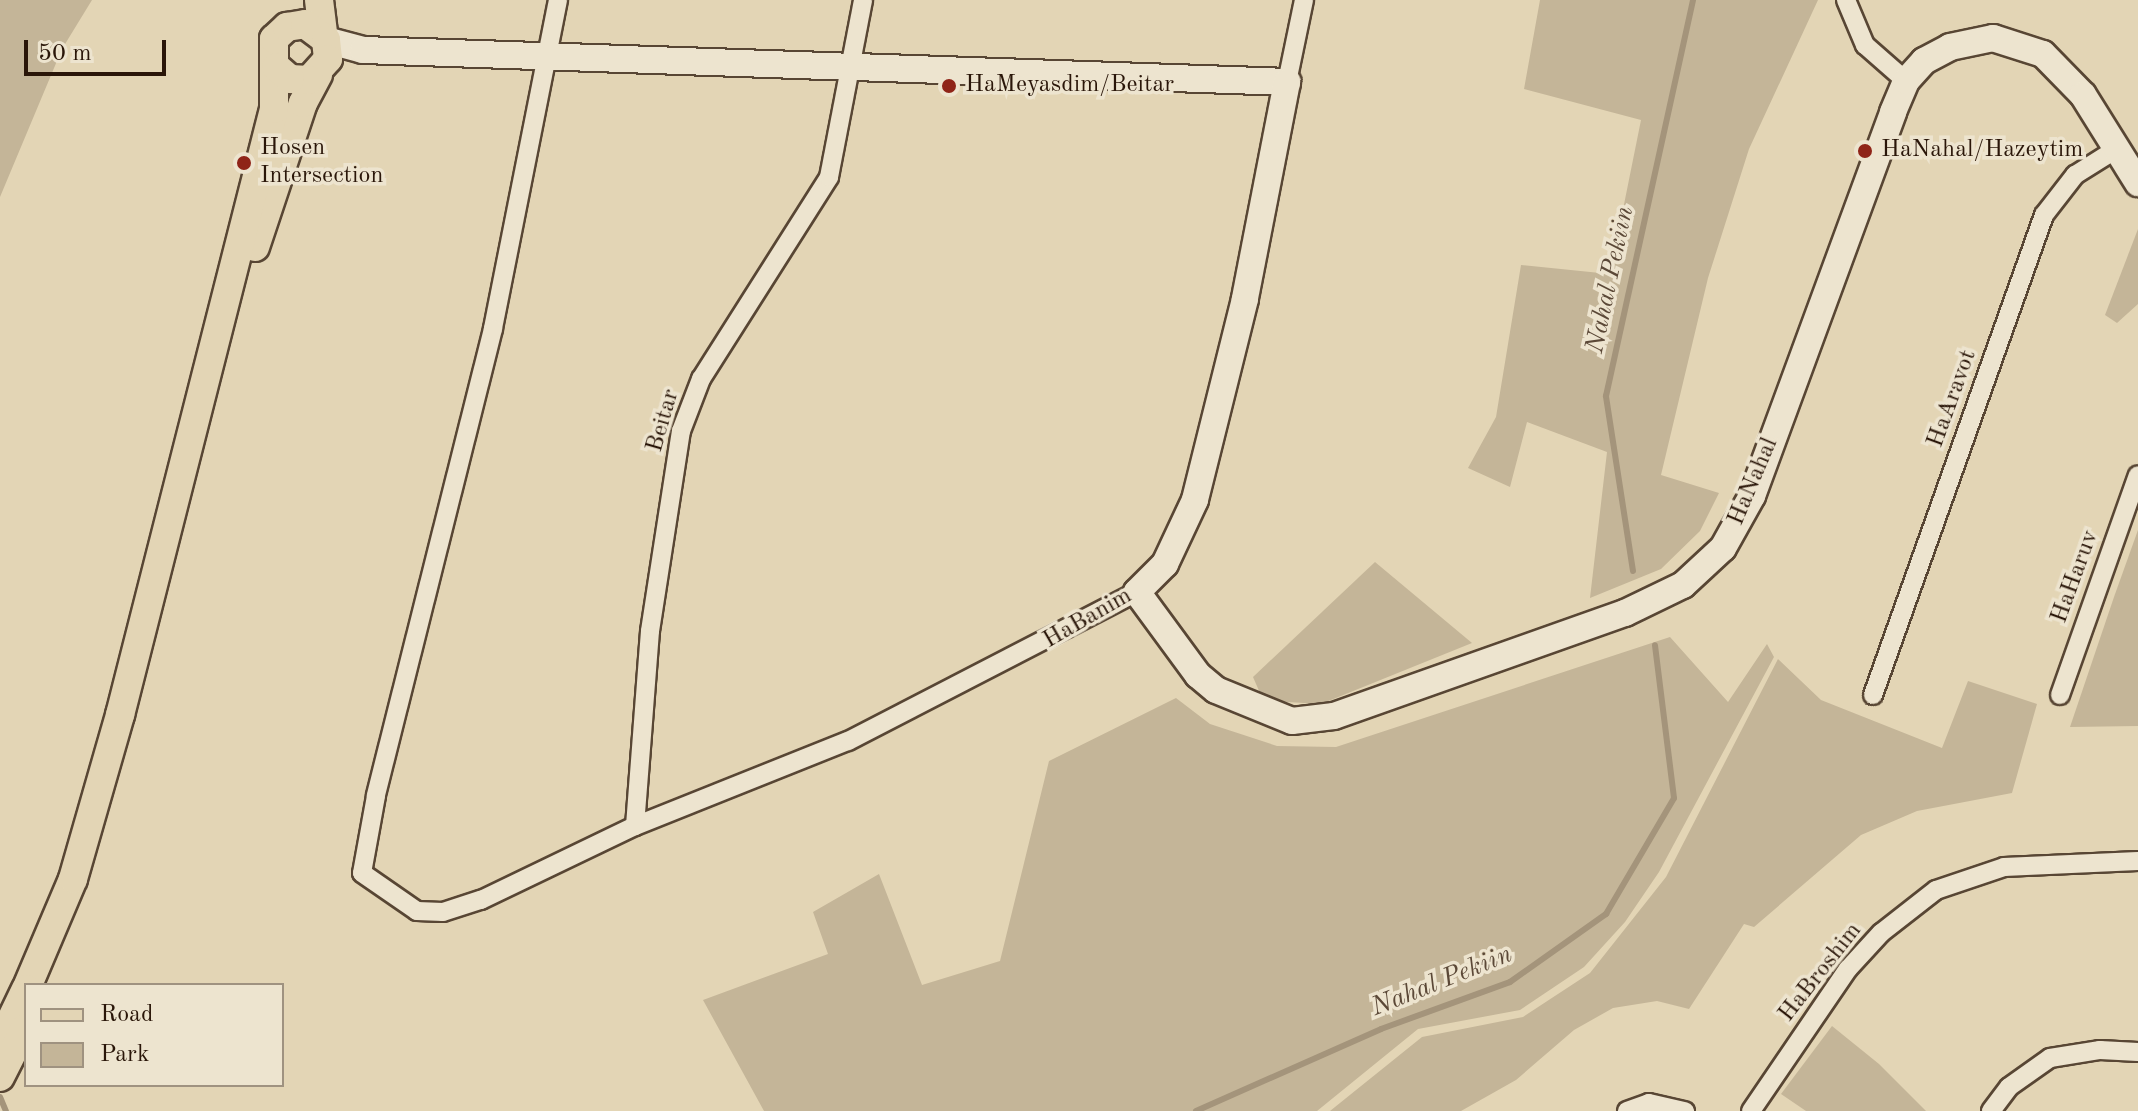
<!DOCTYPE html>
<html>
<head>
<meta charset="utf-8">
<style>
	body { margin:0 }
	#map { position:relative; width:2138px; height:1111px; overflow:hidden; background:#e3d5b5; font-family:"Old Standard TT",serif }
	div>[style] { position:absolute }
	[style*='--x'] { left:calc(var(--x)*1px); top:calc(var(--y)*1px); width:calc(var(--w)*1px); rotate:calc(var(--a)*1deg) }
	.green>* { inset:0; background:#c4b598 }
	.stream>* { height:6px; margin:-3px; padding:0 3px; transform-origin:3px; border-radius:3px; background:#a4947b }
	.roads { filter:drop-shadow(2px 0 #584634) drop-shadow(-2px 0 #584634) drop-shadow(0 2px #584634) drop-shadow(0 -2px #584634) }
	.street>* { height:18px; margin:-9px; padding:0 9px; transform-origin:9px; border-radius:9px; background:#ede4cf }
	.secondary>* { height:26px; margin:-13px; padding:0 13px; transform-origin:13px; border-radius:13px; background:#ede4cf }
	.primary>* { height:28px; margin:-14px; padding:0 14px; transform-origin:14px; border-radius:14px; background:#e3d5b5 }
	.dots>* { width:22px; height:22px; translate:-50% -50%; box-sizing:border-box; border:4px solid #ede4cf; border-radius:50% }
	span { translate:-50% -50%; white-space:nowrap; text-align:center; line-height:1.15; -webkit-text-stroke:7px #ede4cf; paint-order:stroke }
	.poi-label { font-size:24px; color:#2a1609 }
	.left { translate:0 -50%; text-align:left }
	.street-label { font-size:24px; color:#2a1609 }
	.water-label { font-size:26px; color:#5b4837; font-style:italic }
	.legend { position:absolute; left:24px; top:983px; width:260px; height:104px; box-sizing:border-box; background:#ede4cf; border:2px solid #9f9280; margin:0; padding:10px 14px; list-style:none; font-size:24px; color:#2a1609 }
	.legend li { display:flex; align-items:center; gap:16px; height:40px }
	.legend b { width:40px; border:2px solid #9f9280 }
	.scale { position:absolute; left:24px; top:40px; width:142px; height:36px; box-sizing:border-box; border:4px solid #2a1609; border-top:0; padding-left:10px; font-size:24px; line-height:28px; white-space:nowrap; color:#2a1609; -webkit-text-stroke:6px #ede4cf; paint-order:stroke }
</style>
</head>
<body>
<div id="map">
	<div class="green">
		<i style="clip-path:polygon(0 0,92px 0,62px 49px,0 197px)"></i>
		<i style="clip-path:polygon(1540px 0,1818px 0,1749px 149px,1708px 278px,1661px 475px,1719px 493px,1700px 531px,1661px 569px,1590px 598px,1607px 452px,1527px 422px,1510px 487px,1468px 468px,1496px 417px,1521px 265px,1610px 274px,1641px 120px,1524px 89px)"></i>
		<i style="clip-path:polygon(2138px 229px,2138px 304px,2117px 323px,2105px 315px)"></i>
		<i style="clip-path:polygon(2138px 530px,2138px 726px,2070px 727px,2114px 597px)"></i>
		<i style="clip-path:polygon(1375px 562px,1472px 643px,1321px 704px,1271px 701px,1260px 693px,1253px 677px)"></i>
		<i style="clip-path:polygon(1670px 637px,1728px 702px,1767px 644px,1774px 657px,1659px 872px,1625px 922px,1584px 967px,1520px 1010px,1418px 1029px,1317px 1111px,764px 1111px,703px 1000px,828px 954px,813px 912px,879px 874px,922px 985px,1000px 961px,1049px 761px,1176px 698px,1210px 724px,1277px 746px,1336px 747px)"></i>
		<i style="clip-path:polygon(1778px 659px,1821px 700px,1942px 748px,1968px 681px,2037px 704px,2012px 793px,1917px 811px,1861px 835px,1754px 927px,1744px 924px,1689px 1009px,1657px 1001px,1613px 1008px,1574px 1030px,1516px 1080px,1461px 1111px,1330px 1111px,1422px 1037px,1523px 1017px,1590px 973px,1666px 877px)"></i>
		<i style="clip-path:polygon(1832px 1026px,1879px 1064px,1926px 1111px,1806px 1111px,1781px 1094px)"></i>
	</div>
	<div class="stream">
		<i style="--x:1633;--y:571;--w:177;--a:-98.8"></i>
		<i style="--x:1606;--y:396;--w:405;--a:-77.6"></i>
		<i style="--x:0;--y:1097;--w:15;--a:67"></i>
		<i style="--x:1196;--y:1111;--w:202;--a:-23.9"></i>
		<i style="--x:1381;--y:1029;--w:137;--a:-20"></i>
		<i style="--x:1510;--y:982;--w:118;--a:-35.3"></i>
		<i style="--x:1606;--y:914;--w:134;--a:-59.6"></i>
		<i style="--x:1674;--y:798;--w:154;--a:-97.1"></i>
	</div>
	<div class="roads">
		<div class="street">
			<i style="--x:558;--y:0;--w:335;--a:101.2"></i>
			<i style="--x:493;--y:329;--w:481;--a:104.1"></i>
			<i style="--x:376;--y:796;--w:78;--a:100.3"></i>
			<i style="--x:362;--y:873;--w:67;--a:34.6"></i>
			<i style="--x:417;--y:911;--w:26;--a:2"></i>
			<i style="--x:443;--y:912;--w:40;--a:-18"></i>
			<i style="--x:481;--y:900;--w:171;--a:-25.7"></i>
			<i style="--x:635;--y:826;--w:229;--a:-21.8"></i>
			<i style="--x:848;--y:741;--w:325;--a:-27.3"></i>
			<i style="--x:1846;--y:0;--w:49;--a:67.1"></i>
			<i style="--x:1865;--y:45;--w:55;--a:41.3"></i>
			<i style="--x:1287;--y:82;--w:84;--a:-78.3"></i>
			<i style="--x:1873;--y:695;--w:510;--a:-70.39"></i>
			<i style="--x:2044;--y:215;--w:51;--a:-52.2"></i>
			<i style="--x:2075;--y:175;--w:51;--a:-32.1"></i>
			<i style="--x:2060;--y:695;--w:233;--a:-70.5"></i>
			<i style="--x:635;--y:826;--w:196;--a:-85.6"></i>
			<i style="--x:650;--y:631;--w:202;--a:-81.2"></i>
			<i style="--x:681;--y:431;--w:56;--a:-69"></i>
			<i style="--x:701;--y:379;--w:239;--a:-57.6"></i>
			<i style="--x:829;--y:177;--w:180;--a:-79.1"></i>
			<i style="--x:1627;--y:1111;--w:23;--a:-20"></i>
			<i style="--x:1649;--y:1103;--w:37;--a:13"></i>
			<i style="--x:1751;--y:1111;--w:172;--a:-55.7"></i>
			<i style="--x:1848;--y:969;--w:49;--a:-47.5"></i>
			<i style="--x:1881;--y:933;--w:70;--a:-38"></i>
			<i style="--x:1936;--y:890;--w:72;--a:-18.7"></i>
			<i style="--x:2004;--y:867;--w:134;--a:-2.6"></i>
			<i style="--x:1991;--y:1111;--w:30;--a:-53"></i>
			<i style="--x:2009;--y:1087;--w:50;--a:-35.3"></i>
			<i style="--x:2050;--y:1058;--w:51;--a:-9.1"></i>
			<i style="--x:2100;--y:1050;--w:38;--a:3"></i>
		</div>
		<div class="secondary">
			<i style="--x:326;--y:40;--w:38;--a:15"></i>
			<i style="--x:363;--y:50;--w:925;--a:1.98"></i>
			<i style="--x:1287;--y:82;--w:221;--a:101"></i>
			<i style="--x:1245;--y:299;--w:207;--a:104"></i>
			<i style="--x:1195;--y:500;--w:71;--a:115.1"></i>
			<i style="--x:1165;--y:564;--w:40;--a:135"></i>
			<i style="--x:1137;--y:592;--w:103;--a:53.7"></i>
			<i style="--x:1198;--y:675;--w:23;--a:40"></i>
			<i style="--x:1216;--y:690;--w:82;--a:22.2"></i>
			<i style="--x:1292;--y:721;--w:42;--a:-6.8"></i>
			<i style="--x:1334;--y:716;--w:309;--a:-19.5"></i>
			<i style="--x:1625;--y:613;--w:64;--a:-25.8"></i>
			<i style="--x:1683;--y:585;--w:54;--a:-42.8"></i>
			<i style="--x:1723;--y:548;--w:60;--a:-60.9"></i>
			<i style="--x:1752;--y:496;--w:409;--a:-69.8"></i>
			<i style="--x:1893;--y:112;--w:34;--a:-67"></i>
			<i style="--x:1906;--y:81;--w:27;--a:-48"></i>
			<i style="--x:1924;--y:61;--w:30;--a:-28"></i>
			<i style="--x:1950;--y:47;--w:44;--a:-11.8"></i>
			<i style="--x:1993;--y:38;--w:52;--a:17.7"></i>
			<i style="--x:2043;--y:54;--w:57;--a:45.7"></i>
			<i style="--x:2083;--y:95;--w:104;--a:58"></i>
		</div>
		<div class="primary">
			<i style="--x:319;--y:0;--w:35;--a:83"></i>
			<i style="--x:255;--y:247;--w:152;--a:-71.6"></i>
			<i style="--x:303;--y:103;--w:32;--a:-62"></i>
			<i style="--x:28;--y:985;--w:115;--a:-67"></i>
			<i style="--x:73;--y:879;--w:171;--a:-74"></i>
			<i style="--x:120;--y:715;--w:625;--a:-75.74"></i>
			<i style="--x:274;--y:109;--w:70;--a:-90"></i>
			<i style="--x:274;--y:39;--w:18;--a:-43"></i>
			<i style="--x:287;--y:27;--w:18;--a:-9"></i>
			<i style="--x:305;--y:24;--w:26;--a:37"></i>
			<i style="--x:326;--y:40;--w:19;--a:84"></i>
			<i style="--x:328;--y:59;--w:28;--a:132"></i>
			<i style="--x:309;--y:80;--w:19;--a:-177"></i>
			<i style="--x:290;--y:79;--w:18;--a:-139"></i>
			<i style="--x:0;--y:1043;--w:60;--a:-64.3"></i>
			<i style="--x:0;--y:1077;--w:55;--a:-63"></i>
		</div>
	</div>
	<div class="dots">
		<i style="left:949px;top:86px;background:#8f2418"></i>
		<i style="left:1865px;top:151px;background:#8f2418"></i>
		<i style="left:244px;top:163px;background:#8f2418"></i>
	</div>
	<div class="poi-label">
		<span class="left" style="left:965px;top:86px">HaMeyasdim/Beitar</span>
		<span class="left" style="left:260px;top:163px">Hosen<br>Intersection</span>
		<span class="left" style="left:1881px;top:151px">HaNahal/Hazeytim</span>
	</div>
	<div class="street-label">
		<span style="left:1953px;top:399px;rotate:-70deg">HaAravot</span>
		<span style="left:664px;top:421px;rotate:-74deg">Beitar</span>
		<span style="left:1754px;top:482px;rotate:-67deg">HaNahal</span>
		<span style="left:2076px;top:577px;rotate:-70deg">HaHaruv</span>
		<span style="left:1088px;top:619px;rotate:-30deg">HaBanim</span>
		<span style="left:1821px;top:973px;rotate:-52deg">HaBroshim</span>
	</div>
	<div class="water-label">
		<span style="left:1611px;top:280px;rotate:-78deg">Nahal Pekiin</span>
		<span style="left:1442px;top:982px;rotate:-22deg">Nahal Pekiin</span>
	</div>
	<ul class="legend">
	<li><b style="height:10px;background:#e3d5b5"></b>Road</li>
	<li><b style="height:22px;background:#c4b598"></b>Park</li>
	</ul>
	<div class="scale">50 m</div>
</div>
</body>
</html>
